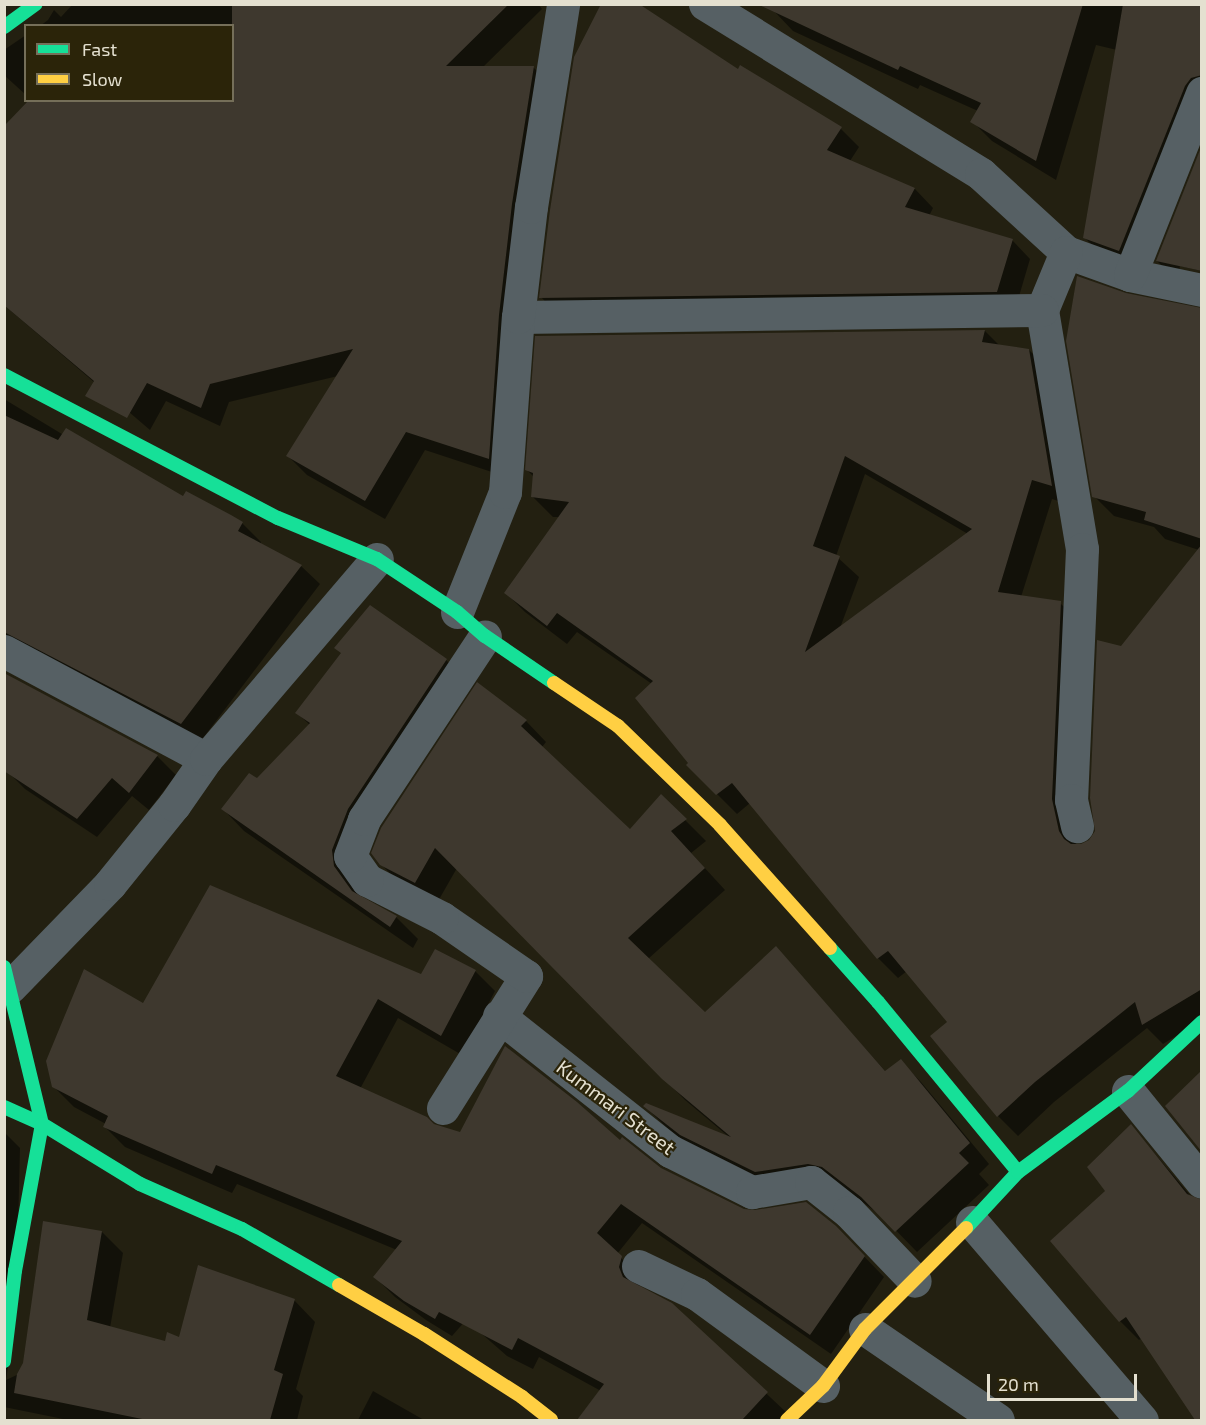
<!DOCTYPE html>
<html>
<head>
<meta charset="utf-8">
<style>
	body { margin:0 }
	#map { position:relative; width:1206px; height:1425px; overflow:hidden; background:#232011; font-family:"Exo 2",sans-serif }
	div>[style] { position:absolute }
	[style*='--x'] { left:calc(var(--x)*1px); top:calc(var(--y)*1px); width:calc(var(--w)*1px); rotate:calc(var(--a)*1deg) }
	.shadow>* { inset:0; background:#0007 }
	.building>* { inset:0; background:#3e382e }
	.street>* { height:33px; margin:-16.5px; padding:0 16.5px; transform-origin:16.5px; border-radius:16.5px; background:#566064 }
	.fast>* { height:14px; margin:-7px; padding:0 7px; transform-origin:7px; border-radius:7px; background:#16e098 }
	.slow>* { height:14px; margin:-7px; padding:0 7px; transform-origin:7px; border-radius:7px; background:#ffcf43 }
	span { translate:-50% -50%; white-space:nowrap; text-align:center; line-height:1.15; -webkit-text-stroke:4.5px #2b2409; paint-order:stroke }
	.street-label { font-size:20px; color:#e4e0d0 }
	.frame { position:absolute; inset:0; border:6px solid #e4e0d0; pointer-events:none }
	.legend { position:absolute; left:24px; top:24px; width:210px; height:78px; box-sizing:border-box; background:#2b2409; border:2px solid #756f59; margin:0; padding:8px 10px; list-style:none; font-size:18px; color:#e4e0d0 }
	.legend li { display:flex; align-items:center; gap:12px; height:30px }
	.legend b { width:30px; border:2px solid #756f59 }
	.scale { position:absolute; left:987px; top:1374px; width:150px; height:27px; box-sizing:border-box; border:3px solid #e4e0d0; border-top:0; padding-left:8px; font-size:18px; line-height:21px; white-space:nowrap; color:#e4e0d0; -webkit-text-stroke:4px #2b2409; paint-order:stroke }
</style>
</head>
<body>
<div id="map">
	<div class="shadow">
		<i style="clip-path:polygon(73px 4px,538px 4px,542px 9px,483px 67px,534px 68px,553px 87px,507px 477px,425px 450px,385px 519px,307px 475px,288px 456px,338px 376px,229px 402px,220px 426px,166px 401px,150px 430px,4px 305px,4px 128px,31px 100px,232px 100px,232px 26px,40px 26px,48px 20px,54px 10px,61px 17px)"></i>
		<i style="clip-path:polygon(774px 4px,1202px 4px,1202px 112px,1139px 270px,1105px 258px,1085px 238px,1117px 50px,1096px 45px,1056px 180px,992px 141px,972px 121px,978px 111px,920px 85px,918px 89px,793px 31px,774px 11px)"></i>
		<i style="clip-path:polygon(26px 35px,26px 95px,4px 75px,4px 50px)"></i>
		<i style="clip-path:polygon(739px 71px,841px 129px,859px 147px,850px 161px,915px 189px,933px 208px,929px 216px,1012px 240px,1030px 259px,1015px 310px,559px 316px,541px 297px)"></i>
		<i style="clip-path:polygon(1202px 149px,1202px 271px,1180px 266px,1177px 280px,1157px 261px)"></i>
		<i style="clip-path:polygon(evenodd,1126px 295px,1202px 405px,1202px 1020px,1163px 1044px,1147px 1028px,1054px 1102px,1018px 1136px,998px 1116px,932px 1036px,950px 1022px,907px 971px,898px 978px,878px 958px,750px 803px,737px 814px,688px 765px,690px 763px,652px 684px,577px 632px,567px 644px,525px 612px,506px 593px,560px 517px,553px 517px,533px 497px,534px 477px,527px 470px,537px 337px,985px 331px,1000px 346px,1029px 350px,1049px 370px,1071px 505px,1052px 499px,1021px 597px,1060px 603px,1080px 623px,1072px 825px,1077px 846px,1090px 841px,1097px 831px,1122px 647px,1199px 550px,1165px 539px,1154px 527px,1114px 516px,1094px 496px,1126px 295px,865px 474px,968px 534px,840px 628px,859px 577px,836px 556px,865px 474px)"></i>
		<i style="clip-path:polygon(4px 399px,201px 518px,242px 523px,261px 542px,260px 544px,301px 566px,320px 584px,200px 742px,4px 667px)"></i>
		<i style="clip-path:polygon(370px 607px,446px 660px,468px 682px,370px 831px,356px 890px,362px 898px,396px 917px,418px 939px,413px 948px,244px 831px,223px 809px,257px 780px,310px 725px,297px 713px,342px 654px)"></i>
		<i style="clip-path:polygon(4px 674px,157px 756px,176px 775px,149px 810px,132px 796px,97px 837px,25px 789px,6px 770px)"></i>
		<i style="clip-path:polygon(478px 684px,526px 721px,546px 742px,542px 747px,630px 831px,661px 796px,706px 841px,691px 853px,725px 890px,648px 959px,705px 1014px,776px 948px,886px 1072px,900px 1061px,921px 1082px,989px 1164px,979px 1174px,989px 1185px,917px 1252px,883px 1217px,838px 1184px,777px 1193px,703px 1156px,666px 1127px,645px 1106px,729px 1137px,685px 1100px,457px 868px,437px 903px,402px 886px,381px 864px)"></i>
		<i style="clip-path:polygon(475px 971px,495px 991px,462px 1055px,398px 1018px,360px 1089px,433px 1126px,461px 1134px,620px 1143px,661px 1169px,743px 1210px,856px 1248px,884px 1277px,831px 1354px,642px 1223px,617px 1254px,642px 1278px,639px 1287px,671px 1304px,787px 1413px,780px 1420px,585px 1420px,581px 1417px,601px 1391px,539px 1357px,533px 1369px,507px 1356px,466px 1320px,452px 1336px,426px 1320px,395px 1297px,375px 1277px,397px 1250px,237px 1184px,232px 1193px,125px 1147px,105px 1127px,106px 1124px,74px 1107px,54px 1087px,144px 1005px)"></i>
		<i style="clip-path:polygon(1131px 1126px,1195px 1201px,1202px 1202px,1202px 1420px,1197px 1420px,1142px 1338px,1139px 1340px,1120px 1321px,1052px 1241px,1107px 1191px)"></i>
		<i style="clip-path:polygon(4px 1132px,20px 1148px,18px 1229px,27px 1238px,6px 1380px,21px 1373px,102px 1232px,123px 1253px,110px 1328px,166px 1343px,294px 1300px,315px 1322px,296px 1389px,303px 1396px,297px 1420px,68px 1420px,4px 1407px)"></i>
		<i style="clip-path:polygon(373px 1391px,424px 1420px,358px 1420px)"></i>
	</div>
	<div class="building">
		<i style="clip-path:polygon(232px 4px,509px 4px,446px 66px,534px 66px,512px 204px,499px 315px,489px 459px,406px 432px,365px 501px,286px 456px,353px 349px,210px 384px,201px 408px,147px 383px,127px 418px,85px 396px,94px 381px,5px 306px,5px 125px,29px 100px,232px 100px)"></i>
		<i style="clip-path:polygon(601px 4px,639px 4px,738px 69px,740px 65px,842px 127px,827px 150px,915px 188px,905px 207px,1013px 239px,997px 292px,539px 298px,550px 210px,574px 57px)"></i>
		<i style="clip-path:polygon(757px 4px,1083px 4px,1036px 161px,970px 122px,981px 103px,900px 66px,898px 70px)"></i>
		<i style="clip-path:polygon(1123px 4px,1202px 4px,1202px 75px,1191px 78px,1185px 86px,1119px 251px,1083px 238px)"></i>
		<i style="clip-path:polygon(1202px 145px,1202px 271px,1156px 261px)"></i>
		<i style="clip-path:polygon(1077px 276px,1126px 293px,1202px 308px,1202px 539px,1144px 520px,1146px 512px,1092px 497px,1066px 341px)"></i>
		<i style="clip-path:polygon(evenodd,985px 330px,982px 342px,1029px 349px,1052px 486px,1032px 480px,998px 592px,1061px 601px,1052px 799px,1059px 831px,1064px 839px,1071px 844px,1081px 844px,1089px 840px,1095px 831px,1090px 798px,1097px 640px,1121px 646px,1202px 544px,1202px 989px,1142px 1025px,1135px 1002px,1035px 1082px,997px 1117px,930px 1036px,947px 1022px,888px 951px,877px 959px,732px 783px,716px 795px,686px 765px,688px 763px,635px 698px,653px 681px,557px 613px,547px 626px,504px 593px,569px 502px,531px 497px,533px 473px,525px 470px,535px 336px,985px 330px,845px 456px,972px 529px,805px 652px,840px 556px,813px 546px,845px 456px)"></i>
		<i style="clip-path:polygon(4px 415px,58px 440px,66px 428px,183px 496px,186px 491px,231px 515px,243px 522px,238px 531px,302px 565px,181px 724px,4px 632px)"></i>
		<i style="clip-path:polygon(370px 605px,447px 659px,348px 809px,332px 850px,334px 866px,352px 891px,397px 916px,390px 927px,221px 809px,249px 773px,257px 778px,310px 723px,295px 713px,341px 653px,334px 648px)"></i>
		<i style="clip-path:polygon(4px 673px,158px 755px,129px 793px,112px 778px,77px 819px,4px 771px)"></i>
		<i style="clip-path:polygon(477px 682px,527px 720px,521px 726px,630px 829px,661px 794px,687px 819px,671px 831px,705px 868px,628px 938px,705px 1012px,776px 946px,885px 1071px,901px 1059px,970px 1143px,959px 1153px,969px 1163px,895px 1232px,861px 1197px,822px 1167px,808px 1164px,755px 1172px,680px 1135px,643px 1106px,646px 1103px,731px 1137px,662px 1079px,435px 848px,415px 883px,380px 865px,371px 853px,381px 828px)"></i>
		<i style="clip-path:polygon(210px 885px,421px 974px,435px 949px,476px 970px,441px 1036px,378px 999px,336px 1076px,427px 1117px,434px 1124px,460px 1132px,505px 1046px,577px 1102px,620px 1140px,622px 1137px,661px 1168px,744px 1209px,755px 1210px,806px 1202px,836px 1226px,865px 1256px,810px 1335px,621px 1204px,597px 1233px,622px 1256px,619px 1267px,623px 1277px,672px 1303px,768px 1392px,742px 1420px,577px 1420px,604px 1384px,518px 1338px,512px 1350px,439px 1312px,435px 1319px,404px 1301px,373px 1277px,402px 1241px,216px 1165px,212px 1174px,103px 1127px,108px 1116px,52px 1087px,46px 1061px,84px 969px,143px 1003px)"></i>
		<i style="clip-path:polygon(1202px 1070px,1202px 1152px,1165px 1106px)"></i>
		<i style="clip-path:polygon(1131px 1124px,1187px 1194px,1202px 1200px,1202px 1420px,1195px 1420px,1126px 1317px,1119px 1322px,1050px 1241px,1105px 1191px,1087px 1167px)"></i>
		<i style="clip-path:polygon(43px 1221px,102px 1231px,87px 1320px,165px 1341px,167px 1332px,179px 1337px,198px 1265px,295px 1299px,274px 1370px,283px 1374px,270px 1420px,147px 1420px,14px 1393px,17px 1374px,23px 1363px)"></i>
	</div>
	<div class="street">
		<i style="--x:705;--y:4;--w:324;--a:31.6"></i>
		<i style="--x:981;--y:174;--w:115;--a:42.5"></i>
		<i style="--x:1066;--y:252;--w:68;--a:19.8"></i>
		<i style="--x:1130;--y:275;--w:74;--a:11.8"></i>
		<i style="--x:1066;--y:252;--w:63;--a:112.5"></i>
		<i style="--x:1042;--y:310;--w:242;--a:80.5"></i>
		<i style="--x:1082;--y:549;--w:251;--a:92.5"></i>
		<i style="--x:1071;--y:800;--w:27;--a:77"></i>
		<i style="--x:1130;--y:275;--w:196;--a:-68.4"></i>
		<i style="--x:518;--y:317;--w:524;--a:-0.77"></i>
		<i style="--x:457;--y:612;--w:129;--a:-68.2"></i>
		<i style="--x:505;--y:492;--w:175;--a:-85.8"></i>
		<i style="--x:518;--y:317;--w:111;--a:-83.3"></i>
		<i style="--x:531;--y:207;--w:206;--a:-81"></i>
		<i style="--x:4;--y:651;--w:229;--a:28.1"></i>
		<i style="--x:10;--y:987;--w:144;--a:-45.8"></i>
		<i style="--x:110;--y:884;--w:102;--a:-51"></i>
		<i style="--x:174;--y:805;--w:56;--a:-55.2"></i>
		<i style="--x:206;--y:759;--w:263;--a:-49.5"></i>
		<i style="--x:499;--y:1016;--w:218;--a:38.3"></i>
		<i style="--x:670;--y:1151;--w:92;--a:26.6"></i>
		<i style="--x:752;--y:1192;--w:60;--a:-9.6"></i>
		<i style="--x:811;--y:1182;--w:48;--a:38.3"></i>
		<i style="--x:849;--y:1212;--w:95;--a:46.3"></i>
		<i style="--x:1128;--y:1091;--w:117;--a:50.9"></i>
		<i style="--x:443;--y:1108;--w:156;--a:-57.8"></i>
		<i style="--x:526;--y:976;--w:102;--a:-145.4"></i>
		<i style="--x:442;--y:918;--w:84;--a:-153.1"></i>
		<i style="--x:367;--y:880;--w:29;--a:-125"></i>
		<i style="--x:350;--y:856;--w:40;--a:-69"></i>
		<i style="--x:364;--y:819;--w:219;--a:-56.5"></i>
		<i style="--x:972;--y:1222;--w:261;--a:49.4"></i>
		<i style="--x:638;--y:1266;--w:65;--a:25.4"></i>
		<i style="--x:697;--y:1294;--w:156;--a:36.1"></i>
		<i style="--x:865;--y:1329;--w:161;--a:34.4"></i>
	</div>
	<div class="fast">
		<i style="--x:4;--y:27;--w:39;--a:-36"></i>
		<i style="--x:4;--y:375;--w:309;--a:27.6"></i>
		<i style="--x:278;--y:518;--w:107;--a:22.5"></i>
		<i style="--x:377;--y:559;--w:96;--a:33.5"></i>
		<i style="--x:457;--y:612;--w:37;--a:41"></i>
		<i style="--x:485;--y:636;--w:83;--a:34.3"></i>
		<i style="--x:830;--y:948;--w:72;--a:48.4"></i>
		<i style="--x:878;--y:1002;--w:220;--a:50.5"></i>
		<i style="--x:4;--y:967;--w:162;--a:76.4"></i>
		<i style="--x:42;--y:1124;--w:149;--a:100.4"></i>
		<i style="--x:15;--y:1271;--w:91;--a:97"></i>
		<i style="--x:4;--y:1107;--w:42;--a:24.1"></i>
		<i style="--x:42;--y:1124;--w:115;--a:31.5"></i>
		<i style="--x:140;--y:1184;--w:111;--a:23.8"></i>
		<i style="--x:242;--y:1229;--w:112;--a:30"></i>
		<i style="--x:966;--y:1228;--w:76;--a:-47.1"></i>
		<i style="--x:1018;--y:1172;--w:137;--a:-36.4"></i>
		<i style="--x:1128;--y:1091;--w:101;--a:-43"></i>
	</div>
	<div class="slow">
		<i style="--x:554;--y:683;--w:77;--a:33.9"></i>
		<i style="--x:618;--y:726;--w:142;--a:44.1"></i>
		<i style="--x:720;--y:825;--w:165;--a:48.2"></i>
		<i style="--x:339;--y:1285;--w:98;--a:30"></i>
		<i style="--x:424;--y:1334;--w:117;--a:32.7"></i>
		<i style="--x:522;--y:1397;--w:37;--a:38"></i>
		<i style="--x:787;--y:1420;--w:50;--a:-43.4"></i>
		<i style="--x:823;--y:1386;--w:71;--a:-53.6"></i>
		<i style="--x:865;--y:1329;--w:143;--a:-45"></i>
	</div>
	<div class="street-label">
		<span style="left:616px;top:1107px;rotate:37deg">Kummari Street</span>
	</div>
	<div class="frame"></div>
	<ul class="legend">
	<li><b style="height:8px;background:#16e098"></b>Fast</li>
	<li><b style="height:8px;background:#ffcf43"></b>Slow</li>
	</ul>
	<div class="scale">20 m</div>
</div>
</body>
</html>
